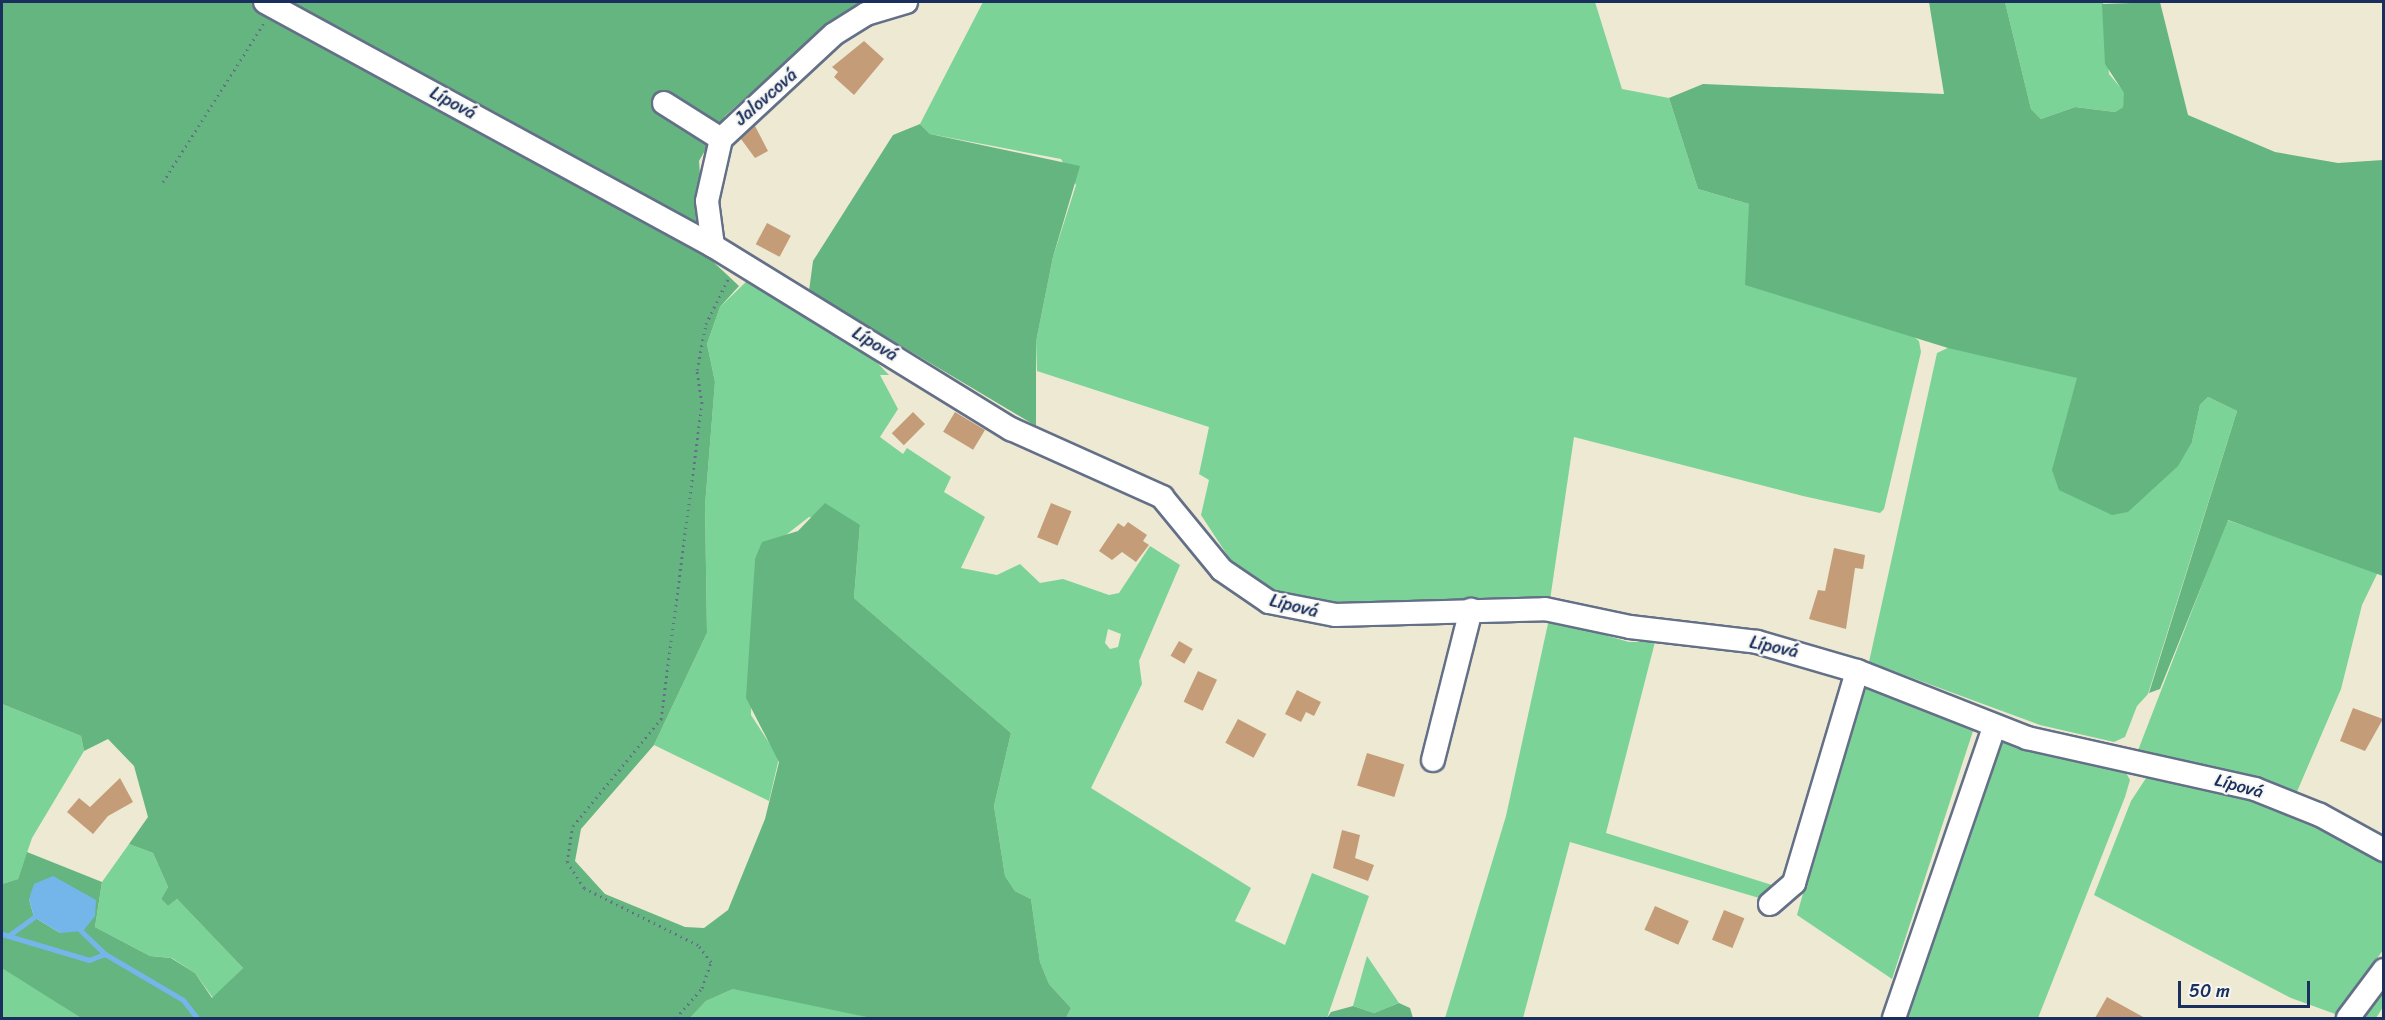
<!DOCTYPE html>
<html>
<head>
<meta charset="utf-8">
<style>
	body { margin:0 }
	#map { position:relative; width:2385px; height:1020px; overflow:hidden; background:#ede9d3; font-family:Sriracha,sans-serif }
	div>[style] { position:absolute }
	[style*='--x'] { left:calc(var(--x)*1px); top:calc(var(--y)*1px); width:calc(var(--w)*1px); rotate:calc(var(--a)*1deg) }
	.green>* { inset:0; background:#7bd398 }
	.forest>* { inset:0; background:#64b580 }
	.water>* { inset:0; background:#75b6ea }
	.stream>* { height:5px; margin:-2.5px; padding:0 2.5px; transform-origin:2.5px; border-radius:2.5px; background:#75b6ea }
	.building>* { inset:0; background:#c49d78; transform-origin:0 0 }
	.path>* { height:3px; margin-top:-1.5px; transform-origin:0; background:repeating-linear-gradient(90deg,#647087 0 1.5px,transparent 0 6px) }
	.roads { filter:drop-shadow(2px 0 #647087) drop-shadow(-2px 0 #647087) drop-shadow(0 2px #647087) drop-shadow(0 -2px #647087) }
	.minor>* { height:22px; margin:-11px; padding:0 11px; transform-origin:11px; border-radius:11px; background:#fff }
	span { translate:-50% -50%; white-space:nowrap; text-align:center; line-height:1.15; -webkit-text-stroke:4.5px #f6f6f2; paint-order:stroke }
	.street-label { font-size:18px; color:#1b2f5e }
	.frame { position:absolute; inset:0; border:3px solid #1b2f5e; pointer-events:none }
	.scale { position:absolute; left:2178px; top:981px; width:132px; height:27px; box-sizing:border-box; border:3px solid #1b2f5e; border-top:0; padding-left:8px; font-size:18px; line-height:21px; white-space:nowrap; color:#1b2f5e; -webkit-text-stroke:4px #f6f6f2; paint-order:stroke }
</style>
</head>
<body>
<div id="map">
	<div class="green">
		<i style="clip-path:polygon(983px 2px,1595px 2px,1622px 89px,1669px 98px,1698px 189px,1749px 204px,1919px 341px,1921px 352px,1884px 509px,1880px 513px,1803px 496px,1574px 437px,1550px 600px,1354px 608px,1271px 595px,1241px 576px,1201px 515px,1209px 480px,1199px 474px,1209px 427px,1037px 371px,1036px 342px,1053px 257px,1076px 185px,1061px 159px,930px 134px,920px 124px)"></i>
		<i style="clip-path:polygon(2005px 2px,2103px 2px,2109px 74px,2125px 93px,2123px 107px,2115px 112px,2075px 107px,2041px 119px,2031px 109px)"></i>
		<i style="clip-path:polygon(evenodd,750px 278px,855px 340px,889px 375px,880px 375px,898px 409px,880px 437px,903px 454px,907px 448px,951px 477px,944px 492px,985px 517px,961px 568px,997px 575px,1020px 564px,1040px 583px,1063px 579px,1109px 595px,1119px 593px,1150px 546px,1180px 565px,1139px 661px,1142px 684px,1091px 788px,1251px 888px,1235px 921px,1285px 945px,1312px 873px,1369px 896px,1327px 1018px,1066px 1018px,1071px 1008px,1049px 984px,1040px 962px,1031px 899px,1015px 891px,1005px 876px,994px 806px,1011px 733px,854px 598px,860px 525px,809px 517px,755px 559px,751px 715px,779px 758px,769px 801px,654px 745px,707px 633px,705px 506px,715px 382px,707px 344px,720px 307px,750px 278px,1108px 629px,1121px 634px,1118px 647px,1110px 649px,1105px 643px,1108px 629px)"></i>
		<i style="clip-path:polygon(1954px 345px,2078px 378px,2070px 413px,2192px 442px,2200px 405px,2208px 397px,2237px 411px,2148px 694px,2137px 706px,2125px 737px,2114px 742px,2040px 725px,1869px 662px,1937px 353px)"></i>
		<i style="clip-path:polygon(2227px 520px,2378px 572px,2362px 605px,2341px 689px,2296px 794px,2137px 753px)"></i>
		<i style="clip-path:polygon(1549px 619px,1629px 642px,1655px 642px,1606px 833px,1782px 888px,1766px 900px,1570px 842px,1523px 1018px,1445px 1018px,1506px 816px)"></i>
		<i style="clip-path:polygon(1867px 687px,1973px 731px,1892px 979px,1797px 915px,1854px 710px)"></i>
		<i style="clip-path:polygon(2px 704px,81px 736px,84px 751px,32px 838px,18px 879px,2px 884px)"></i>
		<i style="clip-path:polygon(2001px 739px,2125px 771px,2130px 780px,2125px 797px,2038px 1018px,1906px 1018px,1904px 996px)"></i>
		<i style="clip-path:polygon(2150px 772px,2297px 812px,2384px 856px,2383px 950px,2338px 1015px,2291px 998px,2094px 895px,2131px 801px)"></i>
		<i style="clip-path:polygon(129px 844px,153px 853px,168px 887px,161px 899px,168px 906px,177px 899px,243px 968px,213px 998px,195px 973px,172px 958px,150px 956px,95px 927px,102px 882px)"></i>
		<i style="clip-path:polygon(1367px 956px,1399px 1003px,1374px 1013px,1353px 1006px)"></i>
		<i style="clip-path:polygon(2px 968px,7px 970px,81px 1018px,2px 1018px)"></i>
		<i style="clip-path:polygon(2383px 988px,2383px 1007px,2376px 1018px,2359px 1018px)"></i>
		<i style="clip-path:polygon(733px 989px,758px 990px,871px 1018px,690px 1018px,706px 1001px)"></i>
	</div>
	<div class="forest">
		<i style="clip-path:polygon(evenodd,2px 2px,877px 2px,834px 19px,725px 116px,699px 161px,706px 255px,739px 286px,720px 307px,707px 344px,715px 382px,705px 506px,707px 633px,654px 745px,581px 829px,575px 861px,605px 894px,685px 927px,704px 928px,728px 910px,765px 819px,779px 762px,746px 698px,755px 559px,762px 542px,798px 531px,825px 503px,860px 525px,854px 598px,1011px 733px,994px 806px,1005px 876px,1015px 891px,1031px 899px,1040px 962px,1049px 984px,1071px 1008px,1066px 1018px,871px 1018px,733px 989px,706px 1001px,690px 1018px,81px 1018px,2px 968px,2px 884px,18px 879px,27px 852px,102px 882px,95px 927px,150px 956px,171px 958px,195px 973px,212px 998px,243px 968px,177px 899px,168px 906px,161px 899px,168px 887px,153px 853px,129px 844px,148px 817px,134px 766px,108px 739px,84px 751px,81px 736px,2px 704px,2px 2px,29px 899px,60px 933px,34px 917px,29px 899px)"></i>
		<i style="clip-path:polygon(1929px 2px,2005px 2px,2031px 109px,2041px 119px,2075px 107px,2115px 112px,2123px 107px,2124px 93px,2105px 64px,2102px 4px,2160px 2px,2188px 115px,2275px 152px,2338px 163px,2383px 160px,2383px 576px,2228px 520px,2160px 689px,2149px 693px,2237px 411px,2208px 397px,2200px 405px,2192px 442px,2178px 466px,2128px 512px,2112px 515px,2059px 490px,2052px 470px,2077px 378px,1948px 348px,1745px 285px,1749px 204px,1698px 189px,1669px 98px,1703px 84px,1944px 94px)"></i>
		<i style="clip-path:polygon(920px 124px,930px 134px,1080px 166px,1053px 257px,1036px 342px,1036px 426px,809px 291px,813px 261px,893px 135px)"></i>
		<i style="clip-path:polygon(1399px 1003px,1410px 1008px,1413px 1018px,1327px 1018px,1331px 1012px,1353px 1006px,1374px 1013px)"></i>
	</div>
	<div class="water">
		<i style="clip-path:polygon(53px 876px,96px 900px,95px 916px,83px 931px,60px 933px,34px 917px,29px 899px,34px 884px)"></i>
	</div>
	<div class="stream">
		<i style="--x:77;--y:927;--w:39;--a:44"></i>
		<i style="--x:2;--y:934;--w:91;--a:16.6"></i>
		<i style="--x:89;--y:960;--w:17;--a:-21"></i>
		<i style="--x:105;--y:954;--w:91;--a:30.5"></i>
		<i style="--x:183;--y:1000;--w:23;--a:52"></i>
		<i style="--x:8;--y:936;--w:39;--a:-36"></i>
	</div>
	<div class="building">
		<i style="clip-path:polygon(864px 41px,884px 59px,854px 95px,834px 77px,838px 72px,832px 67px)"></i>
		<i style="clip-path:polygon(755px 126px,768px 151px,755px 158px,741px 139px)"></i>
		<i style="left:767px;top:223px;width:27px;height:24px;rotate:28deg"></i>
		<i style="left:913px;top:412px;width:17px;height:30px;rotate:45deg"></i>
		<i style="left:955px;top:412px;width:35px;height:23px;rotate:31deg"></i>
		<i style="left:1051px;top:503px;width:22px;height:37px;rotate:22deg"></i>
		<i style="clip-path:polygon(1128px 522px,1147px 535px,1143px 541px,1149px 545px,1136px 562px,1122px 552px,1112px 560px,1099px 551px,1118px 523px,1124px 527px)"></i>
		<i style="clip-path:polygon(1834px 548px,1865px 555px,1863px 569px,1855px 568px,1846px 629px,1809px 619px,1818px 590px,1825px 591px)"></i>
		<i style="left:1179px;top:641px;width:16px;height:17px;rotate:30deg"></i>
		<i style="left:1198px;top:671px;width:21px;height:34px;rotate:25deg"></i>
		<i style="clip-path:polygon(1297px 690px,1321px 702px,1314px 716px,1306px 712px,1301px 722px,1285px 714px)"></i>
		<i style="clip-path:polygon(2353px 708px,2383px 719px,2365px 751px,2340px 741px)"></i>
		<i style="left:1238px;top:719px;width:32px;height:27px;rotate:28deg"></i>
		<i style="left:1367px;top:753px;width:39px;height:34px;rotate:17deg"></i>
		<i style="clip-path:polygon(120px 778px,133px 802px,108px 816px,93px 834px,67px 812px,79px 798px,90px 807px)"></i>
		<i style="clip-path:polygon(1342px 830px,1360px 835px,1355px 858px,1374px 865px,1368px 881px,1333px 868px)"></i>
		<i style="left:1655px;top:906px;width:37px;height:26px;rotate:24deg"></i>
		<i style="left:1724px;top:910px;width:22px;height:32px;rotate:22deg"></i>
		<i style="clip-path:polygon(2107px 997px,2145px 1018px,2095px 1018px)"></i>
	</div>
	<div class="path">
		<i style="--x:163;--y:182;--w:188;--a:-57.6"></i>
		<i style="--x:676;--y:1018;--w:40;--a:-49"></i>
		<i style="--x:702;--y:988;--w:28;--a:-71"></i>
		<i style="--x:711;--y:962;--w:21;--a:-127"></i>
		<i style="--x:698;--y:945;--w:127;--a:-153.4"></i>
		<i style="--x:584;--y:888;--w:31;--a:-123"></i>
		<i style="--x:567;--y:862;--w:36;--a:-81"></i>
		<i style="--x:573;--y:826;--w:139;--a:-50.6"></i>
		<i style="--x:661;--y:719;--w:319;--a:-82.6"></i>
		<i style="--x:702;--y:403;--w:33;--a:-99"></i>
		<i style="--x:697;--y:370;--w:47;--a:-78.9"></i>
		<i style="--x:706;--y:324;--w:52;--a:-63.9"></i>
	</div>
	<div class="roads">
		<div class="minor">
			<i style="--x:265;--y:2;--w:510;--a:28.57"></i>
			<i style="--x:713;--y:246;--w:350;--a:31.6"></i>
			<i style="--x:1011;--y:429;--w:166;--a:24.2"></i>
			<i style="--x:1162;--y:497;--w:94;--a:50.6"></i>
			<i style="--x:1222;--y:570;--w:57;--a:34.2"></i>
			<i style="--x:1269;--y:602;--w:67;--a:11.1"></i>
			<i style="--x:1335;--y:615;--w:210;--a:-1.6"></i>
			<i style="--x:1545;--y:609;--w:87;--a:12"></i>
			<i style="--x:1630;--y:627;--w:128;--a:6.7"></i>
			<i style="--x:1757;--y:642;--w:104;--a:16.2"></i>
			<i style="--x:1857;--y:671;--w:183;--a:21.5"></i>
			<i style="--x:2027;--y:738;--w:234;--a:12.6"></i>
			<i style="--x:2255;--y:789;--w:70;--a:21.8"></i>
			<i style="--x:2320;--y:815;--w:73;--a:28.7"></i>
			<i style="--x:664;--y:103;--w:67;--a:32.3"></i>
			<i style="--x:713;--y:246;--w:45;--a:-97.6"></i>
			<i style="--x:707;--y:201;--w:64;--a:-77.3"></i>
			<i style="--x:721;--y:139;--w:154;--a:-42.9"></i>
			<i style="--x:834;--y:34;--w:38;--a:-32"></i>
			<i style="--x:866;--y:14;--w:42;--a:-16.7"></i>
			<i style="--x:1433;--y:760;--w:155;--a:-75.8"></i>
			<i style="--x:1770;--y:904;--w:32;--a:-41"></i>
			<i style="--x:1794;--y:883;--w:221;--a:-73.4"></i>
			<i style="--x:1894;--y:1018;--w:308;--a:-71"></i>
			<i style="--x:2348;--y:1018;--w:60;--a:-53.1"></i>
		</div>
	</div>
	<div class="street-label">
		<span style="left:766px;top:97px;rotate:-41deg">Jalovcová</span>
		<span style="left:453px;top:103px;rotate:28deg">Lípová</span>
		<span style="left:875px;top:344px;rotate:31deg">Lípová</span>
		<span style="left:1294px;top:606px;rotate:14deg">Lípová</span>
		<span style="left:1774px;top:647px;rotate:12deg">Lípová</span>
		<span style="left:2239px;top:786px;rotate:15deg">Lípová</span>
	</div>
	<div class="frame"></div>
	<div class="scale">50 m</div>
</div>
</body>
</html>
